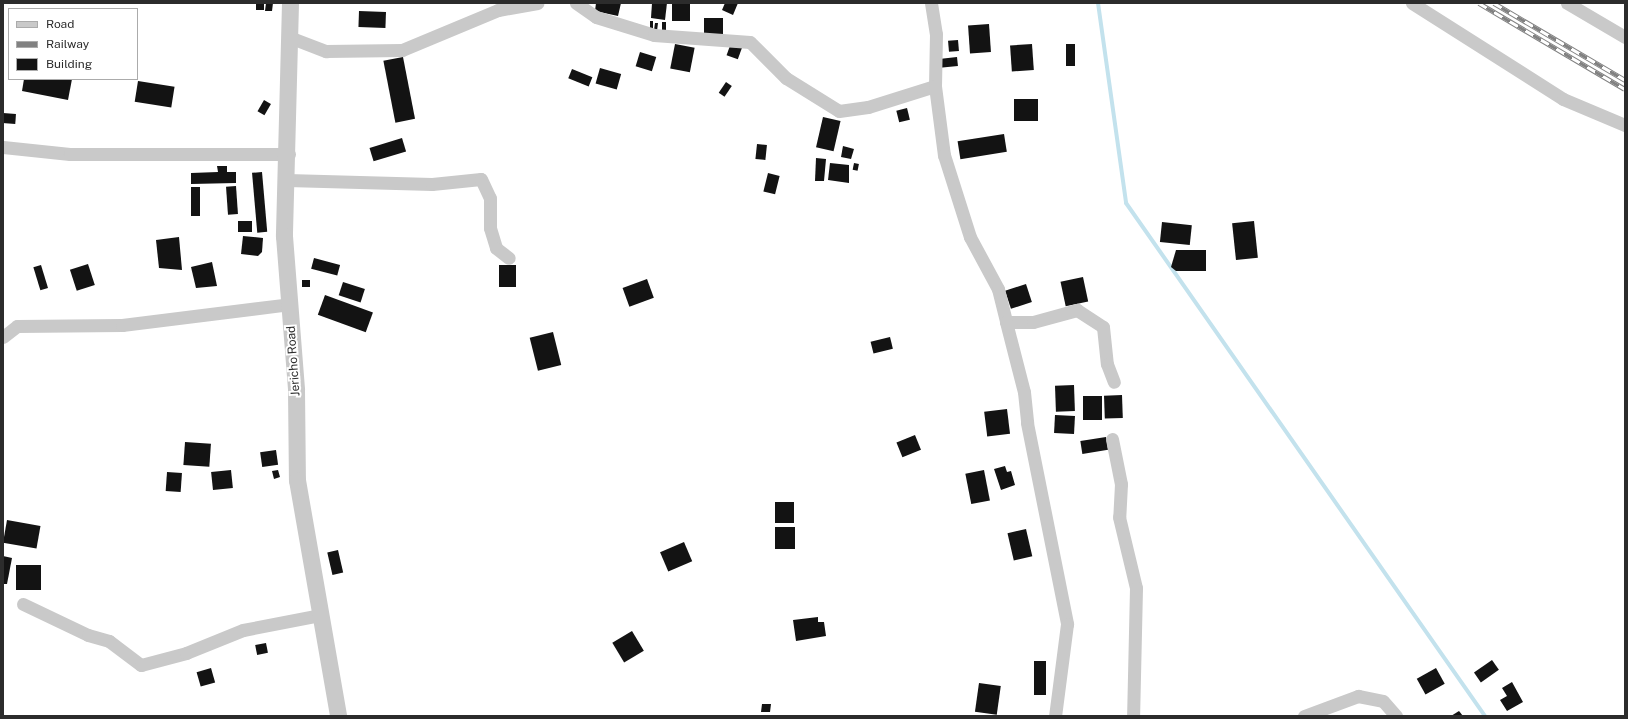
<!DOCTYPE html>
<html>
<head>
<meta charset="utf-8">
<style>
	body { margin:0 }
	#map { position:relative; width:1628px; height:719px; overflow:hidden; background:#fff; font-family:"Public Sans",sans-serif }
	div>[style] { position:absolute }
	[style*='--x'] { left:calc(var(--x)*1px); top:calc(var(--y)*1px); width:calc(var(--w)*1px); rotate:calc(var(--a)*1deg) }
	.stream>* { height:4px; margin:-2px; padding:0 2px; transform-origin:2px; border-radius:2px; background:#c3e2ed }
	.building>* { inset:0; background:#131313; transform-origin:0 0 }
	.minor>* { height:13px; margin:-6.5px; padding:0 6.5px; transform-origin:6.5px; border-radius:6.5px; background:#c9c9c9 }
	.tertiary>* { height:17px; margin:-8.5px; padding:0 8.5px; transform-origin:8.5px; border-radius:8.5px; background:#c9c9c9 }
	.rail>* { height:4.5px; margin-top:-2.25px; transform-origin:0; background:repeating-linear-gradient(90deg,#fff 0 9px,#818181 0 18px); box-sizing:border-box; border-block:1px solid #818181 }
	span { translate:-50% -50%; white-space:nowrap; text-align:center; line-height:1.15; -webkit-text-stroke:4px #fff; paint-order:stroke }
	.street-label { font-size:12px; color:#2c2c2c }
	.frame { position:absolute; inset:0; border:4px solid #2c2c2c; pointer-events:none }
	.legend { position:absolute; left:8px; top:8px; width:130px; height:72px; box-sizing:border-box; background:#fff; border:1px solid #ababab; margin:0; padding:5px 7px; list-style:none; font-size:12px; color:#2c2c2c }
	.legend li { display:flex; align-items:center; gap:8px; height:20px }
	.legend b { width:20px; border:1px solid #ababab }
</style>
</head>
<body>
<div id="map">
	<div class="stream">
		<i style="--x:1098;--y:3;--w:202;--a:82"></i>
		<i style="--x:1126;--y:203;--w:626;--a:55.02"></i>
	</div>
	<div class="building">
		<i style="left:256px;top:3px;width:8px;height:7px"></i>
		<i style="clip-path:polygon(266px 3px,273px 3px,272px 11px,265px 11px)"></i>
		<i style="clip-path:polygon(596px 3px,621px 3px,618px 16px,595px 11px)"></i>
		<i style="clip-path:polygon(652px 3px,667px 3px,665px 20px,651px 18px)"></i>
		<i style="left:672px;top:3px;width:18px;height:18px"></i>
		<i style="clip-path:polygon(725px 3px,738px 3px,733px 15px,722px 10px)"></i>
		<i style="left:359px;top:11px;width:27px;height:16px;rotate:2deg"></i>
		<i style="left:704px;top:18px;width:19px;height:18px"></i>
		<i style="left:650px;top:21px;width:3px;height:8px"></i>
		<i style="left:662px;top:22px;width:4px;height:8px"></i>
		<i style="clip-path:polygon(655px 23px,658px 23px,657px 31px,654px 30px)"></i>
		<i style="left:989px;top:24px;width:28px;height:21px;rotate:86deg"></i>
		<i style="left:958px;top:40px;width:11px;height:10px;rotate:85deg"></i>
		<i style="left:731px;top:43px;width:12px;height:13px;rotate:20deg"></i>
		<i style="left:675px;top:44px;width:20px;height:25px;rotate:11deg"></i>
		<i style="left:1032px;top:44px;width:26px;height:22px;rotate:86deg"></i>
		<i style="left:1066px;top:44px;width:9px;height:22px"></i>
		<i style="left:640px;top:52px;width:17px;height:15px;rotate:17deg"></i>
		<i style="left:403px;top:57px;width:63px;height:20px;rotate:79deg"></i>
		<i style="left:957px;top:57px;width:9px;height:18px;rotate:84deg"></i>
		<i style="left:600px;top:68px;width:22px;height:16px;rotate:16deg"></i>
		<i style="left:572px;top:69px;width:22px;height:10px;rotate:22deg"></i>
		<i style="clip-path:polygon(24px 79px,72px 79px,68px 100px,22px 91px)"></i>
		<i style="left:138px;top:81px;width:37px;height:21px;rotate:9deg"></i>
		<i style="left:726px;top:82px;width:7px;height:13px;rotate:34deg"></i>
		<i style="left:1014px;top:99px;width:24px;height:22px"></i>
		<i style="left:264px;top:100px;width:8px;height:13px;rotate:30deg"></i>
		<i style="left:907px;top:108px;width:12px;height:11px;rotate:76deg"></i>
		<i style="left:3px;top:113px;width:13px;height:10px;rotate:4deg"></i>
		<i style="left:823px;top:117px;width:18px;height:31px;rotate:13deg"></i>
		<i style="left:1004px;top:134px;width:18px;height:47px;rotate:81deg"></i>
		<i style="left:402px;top:138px;width:14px;height:34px;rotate:73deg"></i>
		<i style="left:757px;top:144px;width:10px;height:15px;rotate:6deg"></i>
		<i style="clip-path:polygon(843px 146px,854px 149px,851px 159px,841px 157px)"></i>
		<i style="clip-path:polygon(816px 158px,826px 159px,824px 181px,815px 181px)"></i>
		<i style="clip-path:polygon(830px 163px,849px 165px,849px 183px,828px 180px)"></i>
		<i style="left:854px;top:163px;width:5px;height:7px;rotate:11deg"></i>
		<i style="clip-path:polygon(217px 166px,227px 166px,227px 172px,236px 172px,236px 183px,191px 184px,191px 173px,218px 172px)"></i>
		<i style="left:262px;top:172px;width:60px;height:10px;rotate:85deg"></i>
		<i style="left:768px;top:173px;width:12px;height:19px;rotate:14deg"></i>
		<i style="left:236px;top:186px;width:28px;height:10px;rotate:86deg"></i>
		<i style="left:191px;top:187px;width:9px;height:29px"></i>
		<i style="left:238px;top:221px;width:14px;height:11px"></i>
		<i style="left:1254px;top:221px;width:37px;height:22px;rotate:84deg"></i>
		<i style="left:1162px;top:222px;width:30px;height:20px;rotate:6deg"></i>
		<i style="clip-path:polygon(243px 236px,263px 238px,262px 252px,258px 256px,241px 254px)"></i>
		<i style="clip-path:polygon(179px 237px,182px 270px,159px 268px,156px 240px)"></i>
		<i style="clip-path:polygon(1176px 250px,1206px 250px,1206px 271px,1176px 271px,1171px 267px)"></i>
		<i style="left:314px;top:258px;width:27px;height:11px;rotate:15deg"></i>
		<i style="clip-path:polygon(212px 262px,217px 286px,196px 288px,191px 267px)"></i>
		<i style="left:88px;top:264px;width:22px;height:19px;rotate:72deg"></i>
		<i style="left:41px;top:265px;width:24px;height:8px;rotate:73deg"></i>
		<i style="left:499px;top:265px;width:17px;height:22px"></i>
		<i style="left:1083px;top:277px;width:25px;height:23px;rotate:78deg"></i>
		<i style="left:647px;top:279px;width:20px;height:26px;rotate:70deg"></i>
		<i style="left:302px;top:280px;width:8px;height:7px"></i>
		<i style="left:343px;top:282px;width:23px;height:14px;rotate:18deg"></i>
		<i style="left:1026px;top:284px;width:19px;height:22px;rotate:72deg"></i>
		<i style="left:325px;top:295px;width:51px;height:21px;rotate:20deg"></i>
		<i style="left:553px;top:332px;width:34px;height:24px;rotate:76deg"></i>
		<i style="left:890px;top:337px;width:12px;height:20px;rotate:76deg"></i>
		<i style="left:1074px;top:385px;width:26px;height:19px;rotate:88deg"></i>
		<i style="left:1122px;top:395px;width:23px;height:18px;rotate:88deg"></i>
		<i style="left:1083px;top:396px;width:19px;height:24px"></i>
		<i style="left:1007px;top:409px;width:25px;height:23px;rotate:83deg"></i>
		<i style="left:1055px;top:415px;width:20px;height:18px;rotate:3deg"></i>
		<i style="left:915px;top:435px;width:16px;height:20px;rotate:68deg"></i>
		<i style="left:1106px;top:437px;width:13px;height:26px;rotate:81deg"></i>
		<i style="left:185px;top:442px;width:26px;height:23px;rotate:4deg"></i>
		<i style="left:276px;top:450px;width:15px;height:16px;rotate:82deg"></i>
		<i style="clip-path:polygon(1005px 466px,1007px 472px,1011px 471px,1015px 485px,1001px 490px,994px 469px)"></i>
		<i style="left:231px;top:470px;width:18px;height:20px;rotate:84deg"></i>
		<i style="clip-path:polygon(278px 470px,280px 477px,274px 479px,272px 471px)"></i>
		<i style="left:984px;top:470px;width:31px;height:19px;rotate:79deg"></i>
		<i style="left:167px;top:472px;width:15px;height:19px;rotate:4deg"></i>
		<i style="left:775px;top:502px;width:19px;height:21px"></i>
		<i style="left:7px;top:520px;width:34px;height:23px;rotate:10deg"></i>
		<i style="left:775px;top:527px;width:20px;height:22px"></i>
		<i style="left:1026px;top:529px;width:28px;height:19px;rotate:77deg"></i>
		<i style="left:684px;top:542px;width:21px;height:26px;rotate:67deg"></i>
		<i style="left:338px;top:550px;width:23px;height:11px;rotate:77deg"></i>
		<i style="clip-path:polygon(3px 556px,12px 558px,7px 584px,3px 584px)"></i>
		<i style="left:16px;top:565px;width:25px;height:25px"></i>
		<i style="clip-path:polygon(818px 617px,818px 622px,824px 622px,826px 636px,796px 641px,793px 620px)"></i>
		<i style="left:632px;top:631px;width:23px;height:23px;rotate:59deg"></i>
		<i style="left:266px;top:643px;width:10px;height:11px;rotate:79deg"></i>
		<i style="left:1492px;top:660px;width:12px;height:22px;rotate:55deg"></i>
		<i style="left:1034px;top:661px;width:12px;height:34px"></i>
		<i style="left:211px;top:668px;width:15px;height:15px;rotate:74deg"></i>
		<i style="left:1436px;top:668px;width:18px;height:22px;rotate:61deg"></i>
		<i style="clip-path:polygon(1512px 682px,1523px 702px,1507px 711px,1500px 700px,1507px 696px,1502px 688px)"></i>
		<i style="left:979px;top:683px;width:22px;height:29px;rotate:8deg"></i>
		<i style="clip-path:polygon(762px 704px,771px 704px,770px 712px,761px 712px)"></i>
		<i style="clip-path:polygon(1459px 711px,1463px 716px,1451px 716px)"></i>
	</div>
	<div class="minor">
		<i style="--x:576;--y:3;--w:24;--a:35"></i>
		<i style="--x:596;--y:17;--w:61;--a:17.2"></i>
		<i style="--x:654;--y:35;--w:96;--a:4.2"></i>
		<i style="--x:750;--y:42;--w:51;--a:45"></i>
		<i style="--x:786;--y:78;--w:62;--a:31.9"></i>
		<i style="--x:839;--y:111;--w:29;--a:-8"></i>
		<i style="--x:868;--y:107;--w:70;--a:-17.4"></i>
		<i style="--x:931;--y:3;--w:31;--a:81"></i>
		<i style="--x:936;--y:34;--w:52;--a:91.1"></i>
		<i style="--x:935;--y:86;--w:70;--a:82.6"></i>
		<i style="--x:944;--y:155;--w:86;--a:72.4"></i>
		<i style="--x:970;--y:237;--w:59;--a:61.7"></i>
		<i style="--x:998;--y:289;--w:34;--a:76"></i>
		<i style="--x:1006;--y:322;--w:27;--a:0"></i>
		<i style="--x:1033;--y:322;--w:46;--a:-15.3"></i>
		<i style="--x:1077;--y:310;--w:31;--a:33"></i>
		<i style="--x:1103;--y:327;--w:37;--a:84"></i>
		<i style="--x:1107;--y:364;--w:19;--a:69"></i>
		<i style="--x:1412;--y:3;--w:179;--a:32.4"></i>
		<i style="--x:1563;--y:99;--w:67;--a:22.8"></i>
		<i style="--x:1567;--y:3;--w:67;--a:30.4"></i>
		<i style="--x:289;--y:37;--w:40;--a:21"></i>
		<i style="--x:326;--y:51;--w:76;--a:-0.8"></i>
		<i style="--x:402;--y:50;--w:104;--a:-22.6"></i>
		<i style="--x:498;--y:10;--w:40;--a:-10"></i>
		<i style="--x:3;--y:147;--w:67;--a:6"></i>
		<i style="--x:70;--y:154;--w:219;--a:0"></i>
		<i style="--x:287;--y:180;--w:145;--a:1.6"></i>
		<i style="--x:432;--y:184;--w:49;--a:-5.8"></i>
		<i style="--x:481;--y:179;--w:21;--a:65"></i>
		<i style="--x:490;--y:198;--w:30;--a:90"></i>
		<i style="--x:490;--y:228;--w:21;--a:73"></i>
		<i style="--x:496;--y:248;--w:16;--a:38"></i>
		<i style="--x:1006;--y:322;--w:72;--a:75.6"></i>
		<i style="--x:1024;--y:392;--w:31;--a:84"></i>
		<i style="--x:1027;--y:423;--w:205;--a:78.7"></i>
		<i style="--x:1067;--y:624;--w:93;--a:97.4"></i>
		<i style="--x:3;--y:337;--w:18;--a:-38"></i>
		<i style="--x:17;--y:326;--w:105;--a:-0.5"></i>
		<i style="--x:122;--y:325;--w:169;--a:-7.1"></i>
		<i style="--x:1112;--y:439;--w:46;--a:78.7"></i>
		<i style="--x:1121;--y:484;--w:33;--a:93"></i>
		<i style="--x:1119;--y:517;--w:73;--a:76.5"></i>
		<i style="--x:1136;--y:588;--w:128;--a:91.3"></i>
		<i style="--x:23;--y:604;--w:72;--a:25.5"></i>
		<i style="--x:88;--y:635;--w:22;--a:16"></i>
		<i style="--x:109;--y:641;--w:40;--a:37"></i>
		<i style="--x:141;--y:665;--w:47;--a:-14.9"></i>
		<i style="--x:186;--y:653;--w:61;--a:-22"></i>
		<i style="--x:243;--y:630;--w:78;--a:-11"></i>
		<i style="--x:1304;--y:716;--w:58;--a:-20.3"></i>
		<i style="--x:1358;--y:696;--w:25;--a:11"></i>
		<i style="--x:1383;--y:701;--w:20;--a:49"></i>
	</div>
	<div class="tertiary">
		<i style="--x:290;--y:3;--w:233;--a:91.5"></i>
		<i style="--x:284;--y:236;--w:154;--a:85.5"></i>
		<i style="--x:296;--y:390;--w:90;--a:89.4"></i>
		<i style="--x:297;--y:480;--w:240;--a:80.1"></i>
	</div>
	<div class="rail">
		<i style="--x:1479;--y:3;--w:169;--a:30.5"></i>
		<i style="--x:1494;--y:3;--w:152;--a:30.4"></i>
	</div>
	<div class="street-label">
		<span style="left:294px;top:361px;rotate:-94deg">Jericho Road</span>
	</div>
	<div class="frame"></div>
	<ul class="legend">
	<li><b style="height:5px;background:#c9c9c9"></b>Road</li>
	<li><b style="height:5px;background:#818181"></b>Railway</li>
	<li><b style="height:11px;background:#131313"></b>Building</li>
	</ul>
</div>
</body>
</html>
